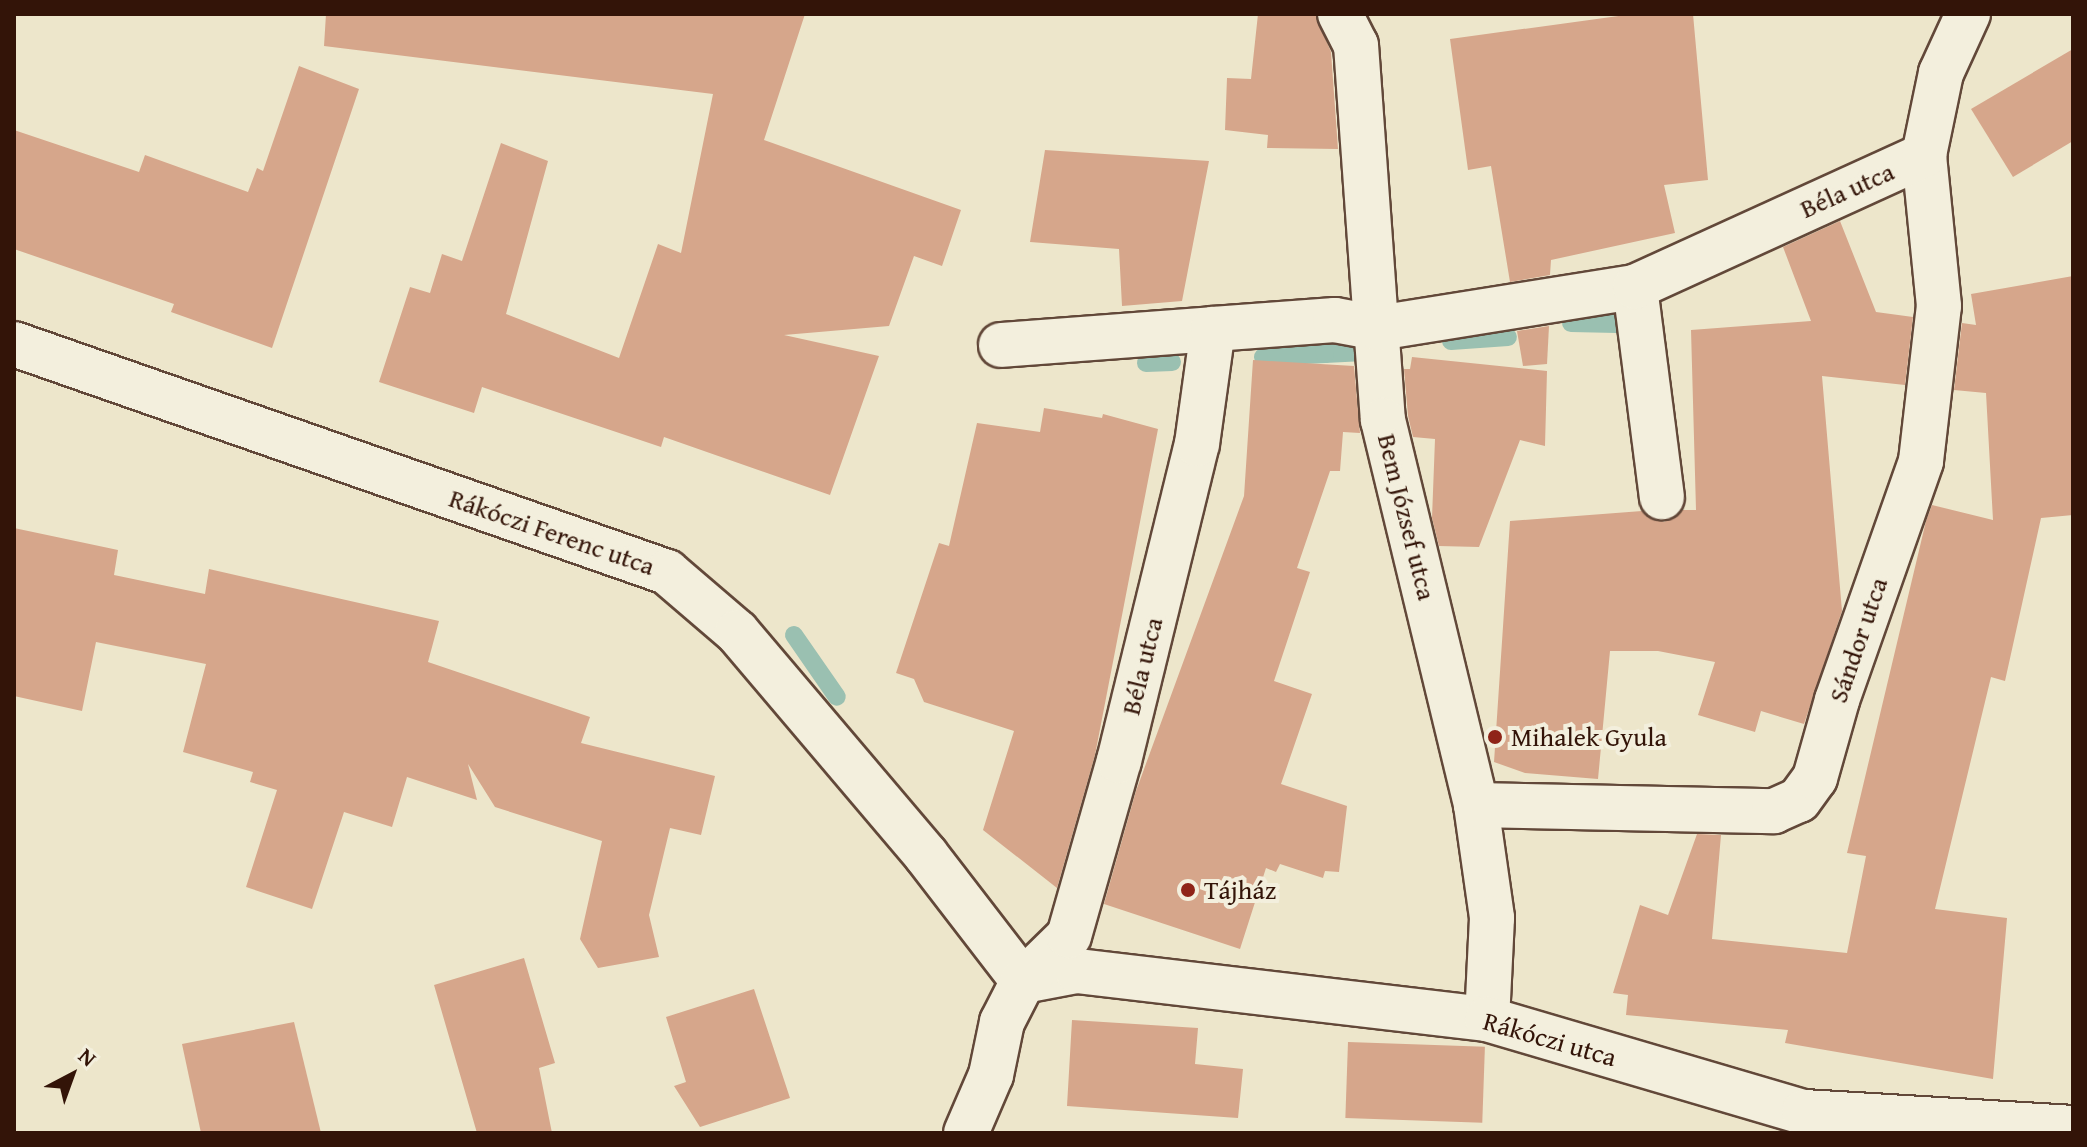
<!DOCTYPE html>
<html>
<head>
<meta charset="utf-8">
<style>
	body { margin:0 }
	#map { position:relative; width:2087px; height:1147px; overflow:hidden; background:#ede6cb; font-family:"Gentium Book Plus",serif }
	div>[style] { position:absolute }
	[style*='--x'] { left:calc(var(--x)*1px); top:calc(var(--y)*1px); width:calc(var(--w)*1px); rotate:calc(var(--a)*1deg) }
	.stream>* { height:18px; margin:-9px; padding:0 9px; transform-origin:9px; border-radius:9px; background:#9ac0b1 }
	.building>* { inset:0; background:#d6a68b; transform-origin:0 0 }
	.roads { filter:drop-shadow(2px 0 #624839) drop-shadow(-2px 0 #624839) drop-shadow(0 2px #624839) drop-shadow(0 -2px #624839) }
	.minor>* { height:44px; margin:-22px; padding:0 22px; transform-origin:22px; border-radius:22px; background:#f3efdd }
	.dots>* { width:22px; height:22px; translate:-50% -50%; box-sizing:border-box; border:4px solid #f3efdd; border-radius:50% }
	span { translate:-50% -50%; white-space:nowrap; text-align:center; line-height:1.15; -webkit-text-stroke:8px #f3efdd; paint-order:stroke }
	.street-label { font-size:26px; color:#331408 }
	.poi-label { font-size:26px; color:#331408 }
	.left { translate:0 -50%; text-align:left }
	.frame { position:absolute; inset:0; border:16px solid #331408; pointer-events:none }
	.north { position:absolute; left:32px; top:1035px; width:80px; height:80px; -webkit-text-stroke:6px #f3efdd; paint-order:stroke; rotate:41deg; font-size:22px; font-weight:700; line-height:32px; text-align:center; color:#331408 }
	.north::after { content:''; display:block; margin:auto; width:28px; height:36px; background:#331408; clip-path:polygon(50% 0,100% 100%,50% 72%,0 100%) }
</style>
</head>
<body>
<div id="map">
	<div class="stream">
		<i style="--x:1571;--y:323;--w:46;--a:1.2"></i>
		<i style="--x:1451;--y:341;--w:57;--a:-4"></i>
		<i style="--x:1325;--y:354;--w:34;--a:-3"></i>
		<i style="--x:1263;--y:357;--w:62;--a:-2.8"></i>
		<i style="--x:1325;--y:354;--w:17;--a:-93"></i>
		<i style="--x:1146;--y:363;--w:26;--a:-2"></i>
		<i style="--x:794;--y:635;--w:75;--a:55.3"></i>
	</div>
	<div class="building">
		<i style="clip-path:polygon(326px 14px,805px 14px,764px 140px,961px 210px,942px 266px,914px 256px,889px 326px,784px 335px,879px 356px,830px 495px,664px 437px,661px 447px,482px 387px,474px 413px,379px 382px,410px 287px,430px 293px,442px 254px,462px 261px,501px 143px,548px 161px,506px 314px,619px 358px,658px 244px,681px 253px,713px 94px,324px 46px)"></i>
		<i style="clip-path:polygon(1258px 14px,1315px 14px,1331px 52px,1338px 149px,1267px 148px,1268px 135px,1225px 130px,1227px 78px,1251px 79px)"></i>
		<i style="clip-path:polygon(1633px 14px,1693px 14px,1708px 180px,1664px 185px,1675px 233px,1551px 260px,1550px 275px,1510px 282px,1491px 166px,1468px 170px,1450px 39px)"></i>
		<i style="clip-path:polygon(2073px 49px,2073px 141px,2013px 177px,1971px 109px)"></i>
		<i style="clip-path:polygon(299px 66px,359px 89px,272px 348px,171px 312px,174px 304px,14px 249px,14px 130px,139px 172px,145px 155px,248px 192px,257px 168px,263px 171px)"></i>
		<i style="clip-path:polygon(1045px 150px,1209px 161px,1182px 301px,1122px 306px,1119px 249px,1030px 242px)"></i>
		<i style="clip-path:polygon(1840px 221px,1876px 312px,1913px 317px,1905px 385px,1822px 376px,1842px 611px,1804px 724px,1761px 711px,1755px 732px,1698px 715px,1715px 662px,1658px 651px,1610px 651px,1598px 779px,1525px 773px,1494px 762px,1510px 521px,1642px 511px,1664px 522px,1682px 510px,1696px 510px,1691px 330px,1811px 321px,1783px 247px)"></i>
		<i style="clip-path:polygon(2073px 276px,2073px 515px,2041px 518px,2005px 681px,1991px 677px,1935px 909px,2007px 918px,1993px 1079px,1785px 1043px,1788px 1030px,1626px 1015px,1628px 995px,1613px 993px,1640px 905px,1668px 915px,1697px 834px,1721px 835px,1712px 939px,1847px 953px,1866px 856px,1847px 853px,1926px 521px,1932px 505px,1993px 520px,1986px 393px,1954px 390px,1962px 323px,1976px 325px,1971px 294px)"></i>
		<i style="clip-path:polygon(1549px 326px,1547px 364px,1523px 366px,1517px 331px)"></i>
		<i style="clip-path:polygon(1412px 357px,1547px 371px,1545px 446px,1520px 440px,1479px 547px,1439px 546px,1432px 518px,1435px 439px,1413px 437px,1408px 416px,1404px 369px,1410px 369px)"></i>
		<i style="clip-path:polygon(1253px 360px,1354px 366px,1360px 433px,1343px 432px,1340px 471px,1330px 471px,1297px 568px,1310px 572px,1274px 681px,1312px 694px,1281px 784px,1347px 806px,1339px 872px,1325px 871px,1323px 878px,1280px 864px,1276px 872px,1266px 868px,1240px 949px,1104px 904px,1136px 791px,1244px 496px)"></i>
		<i style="clip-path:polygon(1044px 408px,1102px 418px,1103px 414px,1158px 429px,1095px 755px,1057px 888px,983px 830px,1014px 731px,924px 702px,914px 679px,896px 673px,939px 543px,949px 546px,977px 423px,1040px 432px)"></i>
		<i style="clip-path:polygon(14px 528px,118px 550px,114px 575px,205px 594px,209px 569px,439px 621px,428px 662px,590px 717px,581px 743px,715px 776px,701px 835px,670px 828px,649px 915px,659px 957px,598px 968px,580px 939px,602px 841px,495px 807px,468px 764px,477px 800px,407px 777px,392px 827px,344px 812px,312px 909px,246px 887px,277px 790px,250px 782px,253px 772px,183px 752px,206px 664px,96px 642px,82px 711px,14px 696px)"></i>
		<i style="clip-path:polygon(524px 958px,555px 1063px,539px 1068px,552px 1133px,477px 1133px,434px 985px)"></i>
		<i style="clip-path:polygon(754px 989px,790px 1098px,700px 1127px,674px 1086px,686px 1082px,666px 1017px)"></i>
		<i style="clip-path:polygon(1072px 1020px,1198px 1028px,1195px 1064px,1243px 1069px,1238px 1118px,1067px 1106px)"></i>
		<i style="clip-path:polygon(294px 1022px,321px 1133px,201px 1133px,182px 1044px)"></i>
		<i style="left:1348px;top:1042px;width:137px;height:76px;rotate:2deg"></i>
	</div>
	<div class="roads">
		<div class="minor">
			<i style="--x:1340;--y:14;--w:35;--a:63"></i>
			<i style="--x:1356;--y:45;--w:376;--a:85.9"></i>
			<i style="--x:1383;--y:420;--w:396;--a:76.4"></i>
			<i style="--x:1476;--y:805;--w:114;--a:81.9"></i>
			<i style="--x:1492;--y:918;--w:101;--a:92.8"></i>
			<i style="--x:1635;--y:287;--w:212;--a:82.7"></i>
			<i style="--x:14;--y:344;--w:692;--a:19.25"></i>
			<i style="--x:667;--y:572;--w:92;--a:40.6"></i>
			<i style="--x:737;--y:632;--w:292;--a:49.7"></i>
			<i style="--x:926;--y:855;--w:159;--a:52.4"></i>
			<i style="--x:1001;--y:345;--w:213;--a:-4.3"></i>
			<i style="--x:1476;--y:805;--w:298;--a:1.2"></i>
			<i style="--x:1774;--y:811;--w:27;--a:-24"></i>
			<i style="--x:1799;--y:800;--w:27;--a:-54"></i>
			<i style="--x:1815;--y:778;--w:81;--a:-74.2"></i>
			<i style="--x:1837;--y:700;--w:253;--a:-70.6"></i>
			<i style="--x:1921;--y:461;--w:156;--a:-83.4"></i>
			<i style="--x:1939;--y:306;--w:152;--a:-95.7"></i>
			<i style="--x:1023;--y:981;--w:55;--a:-10.5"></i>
			<i style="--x:1077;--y:971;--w:413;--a:6.7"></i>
			<i style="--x:1487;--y:1019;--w:330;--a:16.4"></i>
			<i style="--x:1804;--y:1112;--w:269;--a:3.4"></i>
			<i style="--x:966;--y:1133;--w:63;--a:-66.7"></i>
			<i style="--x:991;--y:1075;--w:54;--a:-78.3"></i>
			<i style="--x:1002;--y:1022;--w:46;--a:-62.9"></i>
			<i style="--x:1023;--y:981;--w:64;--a:-44.4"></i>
			<i style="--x:1069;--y:936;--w:182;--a:-74.1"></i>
			<i style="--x:1119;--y:761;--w:326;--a:-76.2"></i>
			<i style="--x:1197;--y:444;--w:116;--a:-82.1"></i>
			<i style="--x:1213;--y:329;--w:122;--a:-4.2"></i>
			<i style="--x:1335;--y:320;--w:44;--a:10.5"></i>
			<i style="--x:1378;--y:328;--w:260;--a:-9.1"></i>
			<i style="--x:1635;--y:287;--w:318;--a:-24.5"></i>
			<i style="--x:1924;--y:155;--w:84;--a:-78.3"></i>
			<i style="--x:1941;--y:73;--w:65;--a:-65.4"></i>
		</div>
	</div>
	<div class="dots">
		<i style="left:1495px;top:737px;background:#8f2418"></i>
		<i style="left:1188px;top:890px;background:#8f2418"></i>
	</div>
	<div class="street-label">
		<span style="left:1847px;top:190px;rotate:-24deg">Béla utca</span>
		<span style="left:1407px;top:517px;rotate:76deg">Bem József utca</span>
		<span style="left:552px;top:532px;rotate:19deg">Rákóczi Ferenc utca</span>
		<span style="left:1858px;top:640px;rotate:-71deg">Sándor utca</span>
		<span style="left:1142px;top:666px;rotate:-76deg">Béla utca</span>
		<span style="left:1550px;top:1039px;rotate:16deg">Rákóczi utca</span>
	</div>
	<div class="poi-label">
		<span class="left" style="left:1511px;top:737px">Mihalek Gyula</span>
		<span class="left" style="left:1204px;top:890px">Tájház</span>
	</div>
	<div class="frame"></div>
	<div class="north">N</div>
</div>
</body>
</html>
